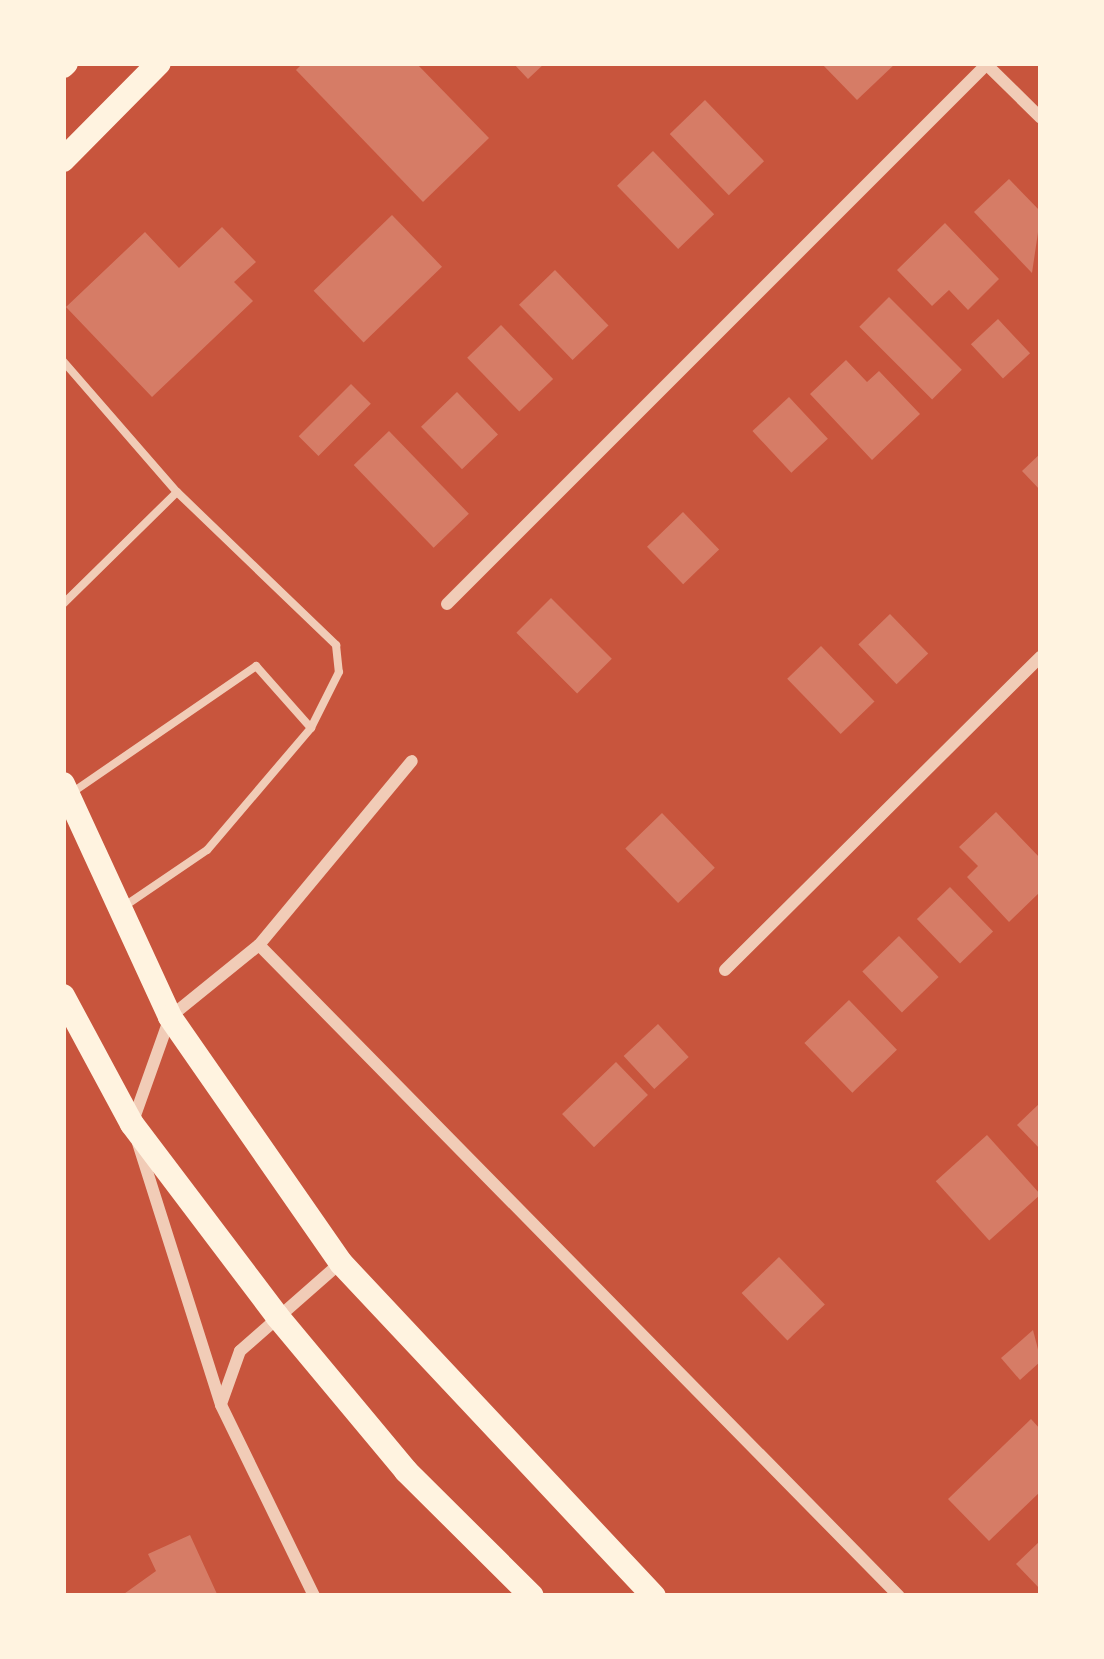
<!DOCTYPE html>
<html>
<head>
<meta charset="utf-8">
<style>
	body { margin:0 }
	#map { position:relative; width:1104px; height:1659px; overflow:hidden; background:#c8553d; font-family:"Asap Condensed",sans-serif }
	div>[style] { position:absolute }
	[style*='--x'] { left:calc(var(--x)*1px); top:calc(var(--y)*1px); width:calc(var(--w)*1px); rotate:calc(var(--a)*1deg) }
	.building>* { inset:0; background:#d67c66; transform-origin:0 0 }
	.service>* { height:8px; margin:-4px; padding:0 4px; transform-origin:4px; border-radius:4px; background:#f1ccb7 }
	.minor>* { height:12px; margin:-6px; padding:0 6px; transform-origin:6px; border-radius:6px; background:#f1ccb7 }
	.secondary>* { height:24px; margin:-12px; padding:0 12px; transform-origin:12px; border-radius:12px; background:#fff3e0 }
	.primary>* { height:24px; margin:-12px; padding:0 12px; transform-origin:12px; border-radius:12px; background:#fff3e0 }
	span { translate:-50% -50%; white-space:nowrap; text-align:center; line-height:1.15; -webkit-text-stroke:10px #fff3e0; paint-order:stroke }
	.frame { position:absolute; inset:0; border:66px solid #fff3e0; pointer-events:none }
</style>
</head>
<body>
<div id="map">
	<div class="building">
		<i style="clip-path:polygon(303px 63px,416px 63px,489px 138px,423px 202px,296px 70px)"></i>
		<i style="clip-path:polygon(513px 63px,545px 63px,528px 79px)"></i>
		<i style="clip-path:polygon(821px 63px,896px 63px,857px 100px)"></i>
		<i style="left:705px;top:100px;width:85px;height:49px;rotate:46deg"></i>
		<i style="left:653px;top:151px;width:88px;height:50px;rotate:46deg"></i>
		<i style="clip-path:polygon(1009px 179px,1041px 212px,1032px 273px,974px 212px)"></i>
		<i style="left:392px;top:215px;width:72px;height:109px;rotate:46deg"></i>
		<i style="clip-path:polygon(945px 223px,999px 279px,968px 310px,949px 290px,932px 306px,897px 270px)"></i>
		<i style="clip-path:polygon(222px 227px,256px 262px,234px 282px,253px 301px,152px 397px,66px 307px,145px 232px,179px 268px)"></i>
		<i style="left:555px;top:270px;width:77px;height:50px;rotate:46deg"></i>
		<i style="left:889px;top:297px;width:103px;height:42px;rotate:45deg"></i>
		<i style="left:998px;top:319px;width:47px;height:37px;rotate:47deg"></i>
		<i style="left:501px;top:325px;width:75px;height:47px;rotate:46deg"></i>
		<i style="clip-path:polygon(846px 360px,867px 382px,879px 371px,920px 414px,872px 460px,810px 394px)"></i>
		<i style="left:351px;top:384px;width:28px;height:74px;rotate:45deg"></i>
		<i style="left:457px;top:392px;width:59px;height:50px;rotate:46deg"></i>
		<i style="left:789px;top:397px;width:57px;height:50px;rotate:47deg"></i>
		<i style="left:389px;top:431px;width:115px;height:49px;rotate:46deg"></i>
		<i style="clip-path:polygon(1041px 453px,1041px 491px,1022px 471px)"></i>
		<i style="left:683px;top:512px;width:52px;height:50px;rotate:46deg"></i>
		<i style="left:551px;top:598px;width:86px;height:49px;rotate:45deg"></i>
		<i style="left:890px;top:614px;width:55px;height:44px;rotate:46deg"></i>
		<i style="left:821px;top:646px;width:77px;height:47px;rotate:46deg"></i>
		<i style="clip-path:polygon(996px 812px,1041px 859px,1041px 891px,1009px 922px,967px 877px,978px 866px,959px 847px)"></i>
		<i style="left:662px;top:813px;width:76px;height:51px;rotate:46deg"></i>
		<i style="left:950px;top:887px;width:62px;height:46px;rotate:46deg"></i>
		<i style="left:899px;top:936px;width:57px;height:51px;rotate:46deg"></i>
		<i style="left:849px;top:1000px;width:69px;height:62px;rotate:46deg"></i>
		<i style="left:658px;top:1024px;width:45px;height:47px;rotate:47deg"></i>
		<i style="left:616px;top:1062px;width:46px;height:75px;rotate:46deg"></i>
		<i style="clip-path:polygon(1041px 1102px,1041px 1150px,1017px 1125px)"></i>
		<i style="left:987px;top:1135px;width:80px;height:69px;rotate:48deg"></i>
		<i style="left:779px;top:1257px;width:66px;height:52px;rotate:46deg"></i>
		<i style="clip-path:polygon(1033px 1330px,1041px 1361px,1020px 1380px,1001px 1358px)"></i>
		<i style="clip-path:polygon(1031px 1419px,1041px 1430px,1041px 1491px,989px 1541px,948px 1499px)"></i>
		<i style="clip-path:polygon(190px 1535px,217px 1594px,121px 1596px,156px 1571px,148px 1554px)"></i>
		<i style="clip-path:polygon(1041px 1540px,1041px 1590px,1016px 1564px)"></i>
	</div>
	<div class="service">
		<i style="--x:63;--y:361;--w:174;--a:49"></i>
		<i style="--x:177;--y:492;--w:160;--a:135.5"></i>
		<i style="--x:177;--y:492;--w:221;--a:43.9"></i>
		<i style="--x:336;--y:645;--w:27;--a:84"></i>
		<i style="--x:339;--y:672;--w:63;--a:116.6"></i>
		<i style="--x:70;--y:794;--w:226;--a:-34.5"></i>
		<i style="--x:256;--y:666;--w:83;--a:48.4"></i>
		<i style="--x:311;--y:728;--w:160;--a:130.4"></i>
		<i style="--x:207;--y:850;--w:98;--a:145.8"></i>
	</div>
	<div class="minor">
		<i style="--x:985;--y:63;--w:78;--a:44.5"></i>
		<i style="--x:447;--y:604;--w:764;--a:-45"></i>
		<i style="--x:259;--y:945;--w:913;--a:45.49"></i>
		<i style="--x:725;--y:970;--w:445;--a:-44.8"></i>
		<i style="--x:132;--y:1124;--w:114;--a:-70.4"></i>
		<i style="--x:170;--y:1017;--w:114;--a:-39"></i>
		<i style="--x:259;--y:945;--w:239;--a:-50.3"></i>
		<i style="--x:138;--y:1143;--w:275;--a:72.4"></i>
		<i style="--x:221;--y:1405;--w:212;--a:64"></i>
		<i style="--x:221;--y:1404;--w:56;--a:-70.3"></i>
		<i style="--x:240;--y:1351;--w:133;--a:-41.3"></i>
	</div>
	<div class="secondary">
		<i style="--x:63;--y:784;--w:256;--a:65.3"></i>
		<i style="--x:170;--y:1017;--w:300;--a:55.2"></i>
		<i style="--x:341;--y:1263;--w:457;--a:46.8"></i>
		<i style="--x:63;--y:996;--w:145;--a:61.7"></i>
		<i style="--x:132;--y:1124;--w:241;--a:52.9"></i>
		<i style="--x:277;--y:1316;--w:202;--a:50.2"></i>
		<i style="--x:406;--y:1471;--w:177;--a:44.8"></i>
	</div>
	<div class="primary">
		<i style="--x:63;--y:66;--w:4;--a:-45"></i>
		<i style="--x:63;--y:160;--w:136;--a:-45.3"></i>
	</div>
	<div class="frame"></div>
</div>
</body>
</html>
